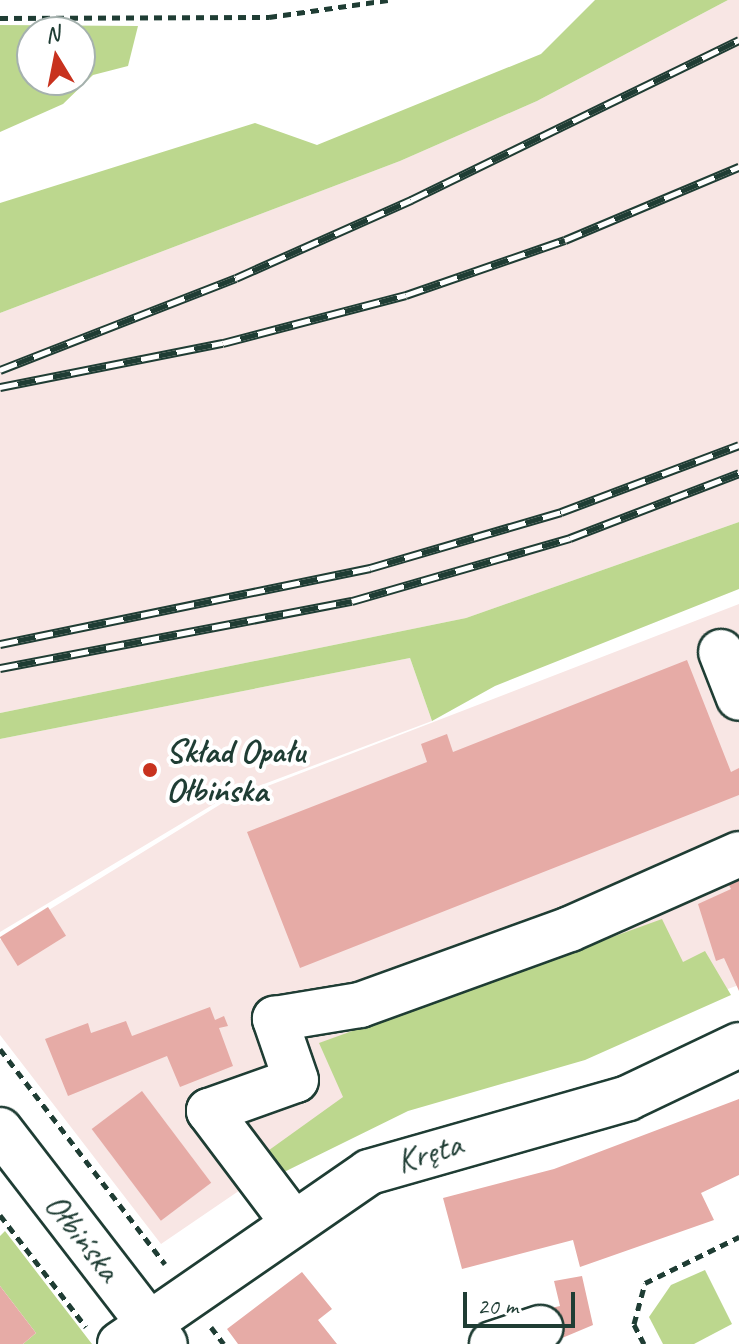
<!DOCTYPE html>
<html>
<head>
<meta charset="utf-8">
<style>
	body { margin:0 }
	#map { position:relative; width:739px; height:1344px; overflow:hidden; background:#fff; font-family:Caveat,sans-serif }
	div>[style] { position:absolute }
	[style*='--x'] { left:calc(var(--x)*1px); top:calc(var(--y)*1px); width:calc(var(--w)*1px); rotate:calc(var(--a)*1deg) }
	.built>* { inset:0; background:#f8e6e4 }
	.green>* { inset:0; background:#bcd78e }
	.building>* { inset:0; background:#e6aba6; transform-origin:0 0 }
	.path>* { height:5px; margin-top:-2.5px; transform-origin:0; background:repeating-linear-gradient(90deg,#1f3d34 0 8px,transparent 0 14px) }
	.roads { filter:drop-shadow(2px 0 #1f3d34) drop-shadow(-2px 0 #1f3d34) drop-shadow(0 2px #1f3d34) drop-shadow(0 -2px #1f3d34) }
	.minor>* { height:44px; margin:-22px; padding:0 22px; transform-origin:22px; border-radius:22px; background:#fff }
	.rail>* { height:9px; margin-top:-4.5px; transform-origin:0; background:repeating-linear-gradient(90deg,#fff 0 18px,#1f3d34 0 36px); box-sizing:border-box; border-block:2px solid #1f3d34 }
	.dots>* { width:22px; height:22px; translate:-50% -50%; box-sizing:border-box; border:4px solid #fff; border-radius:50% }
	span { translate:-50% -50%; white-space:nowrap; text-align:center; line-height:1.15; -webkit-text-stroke:8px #fff; paint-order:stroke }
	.poi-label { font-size:34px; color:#1f3d34; font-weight:700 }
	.left { translate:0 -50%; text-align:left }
	.street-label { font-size:34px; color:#1f3d34 }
	.north { position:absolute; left:16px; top:16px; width:80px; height:80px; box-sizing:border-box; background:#fff; border:2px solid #a5b1ae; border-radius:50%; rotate:350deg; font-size:22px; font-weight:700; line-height:32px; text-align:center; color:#1f3d34 }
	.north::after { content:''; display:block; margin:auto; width:28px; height:36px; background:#c8321e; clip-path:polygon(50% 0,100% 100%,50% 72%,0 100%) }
	.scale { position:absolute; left:463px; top:1292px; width:112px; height:36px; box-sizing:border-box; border:4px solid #1f3d34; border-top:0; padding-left:10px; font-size:24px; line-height:28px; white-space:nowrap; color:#1f3d34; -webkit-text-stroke:6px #fff; paint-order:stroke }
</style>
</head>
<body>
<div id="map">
	<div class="built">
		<i style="clip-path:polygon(728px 0,739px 0,739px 522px,466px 618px,0 713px,0 313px,400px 161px,537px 101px)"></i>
		<i style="clip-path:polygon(739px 604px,739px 985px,390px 1108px,246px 1186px,161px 1244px,0 1035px,0 940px,221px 804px)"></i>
		<i style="clip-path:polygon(410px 658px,432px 721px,219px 801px,0 932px,0 739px)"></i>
	</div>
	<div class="green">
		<i style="clip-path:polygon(595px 0,728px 0,537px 101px,400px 161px,0 313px,0 203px,255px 123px,317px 145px,541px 54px)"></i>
		<i style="clip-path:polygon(evenodd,0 25px,138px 26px,128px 66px,93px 75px,63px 104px,0 132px,0 25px,32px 32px,80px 32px,80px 80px,32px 80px,32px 32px)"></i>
		<i style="clip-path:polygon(739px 522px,739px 589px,495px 686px,432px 721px,410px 658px,0 739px,0 713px,466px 618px)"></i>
		<i style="clip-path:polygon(662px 919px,683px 962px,705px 951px,731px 995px,585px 1060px,408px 1111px,278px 1175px,265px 1153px,343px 1097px,319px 1043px)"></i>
		<i style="clip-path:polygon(5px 1231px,92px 1344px,23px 1344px,36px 1333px,0 1286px,0 1236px)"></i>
		<i style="clip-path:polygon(705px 1270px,732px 1324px,694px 1344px,663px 1344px,649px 1317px,671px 1285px)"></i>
	</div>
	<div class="building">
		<i style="clip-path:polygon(687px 660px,731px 772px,739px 768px,739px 795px,300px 968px,247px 832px,427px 762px,421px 744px,447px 734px,453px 752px)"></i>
		<i style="clip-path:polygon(739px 878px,739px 991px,724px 958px,716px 961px,698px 904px,731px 889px,728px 883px)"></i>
		<i style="left:48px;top:907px;width:34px;height:57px;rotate:58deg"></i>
		<i style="clip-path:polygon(210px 1007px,215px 1020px,224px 1016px,228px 1026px,219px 1028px,233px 1066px,180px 1087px,167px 1056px,68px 1096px,45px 1039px,88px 1023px,91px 1033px,126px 1021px,132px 1036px)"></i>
		<i style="left:142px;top:1091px;width:115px;height:63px;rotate:53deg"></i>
		<i style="clip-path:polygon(739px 1099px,739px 1175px,701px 1193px,714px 1220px,580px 1267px,573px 1240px,462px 1269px,443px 1198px,554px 1169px)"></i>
		<i style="clip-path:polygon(302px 1272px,332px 1309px,318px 1320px,337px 1344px,238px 1344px,227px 1329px)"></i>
		<i style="clip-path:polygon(582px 1276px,593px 1325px,555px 1341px,547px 1309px,560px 1306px,554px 1281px)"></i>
		<i style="clip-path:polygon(0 1286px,36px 1333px,23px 1344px,0 1344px)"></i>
	</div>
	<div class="path">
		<i style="--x:0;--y:18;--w:269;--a:-0.2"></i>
		<i style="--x:269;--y:17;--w:120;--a:-8.1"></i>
		<i style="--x:0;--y:1049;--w:271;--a:52.5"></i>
		<i style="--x:0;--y:1215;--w:141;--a:52.5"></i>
		<i style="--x:211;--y:1327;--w:21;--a:53"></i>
		<i style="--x:644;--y:1344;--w:22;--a:-117"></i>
		<i style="--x:634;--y:1324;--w:42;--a:-75"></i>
		<i style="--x:645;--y:1283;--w:105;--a:-26.1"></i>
	</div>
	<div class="roads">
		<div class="minor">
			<i style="--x:721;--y:652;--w:49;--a:68.6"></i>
			<i style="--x:0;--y:1130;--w:270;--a:52.4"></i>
			<i style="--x:292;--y:1221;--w:138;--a:-127"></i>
			<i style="--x:209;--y:1111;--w:92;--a:-19.6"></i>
			<i style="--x:296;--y:1080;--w:65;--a:-109"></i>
			<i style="--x:275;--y:1019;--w:86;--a:-9.4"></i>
			<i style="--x:360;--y:1005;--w:223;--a:-19.9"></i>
			<i style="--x:570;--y:929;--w:185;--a:-23.9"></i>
			<i style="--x:120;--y:1344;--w:303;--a:-34.6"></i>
			<i style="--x:369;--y:1172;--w:269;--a:-15.9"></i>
			<i style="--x:628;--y:1098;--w:123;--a:-25.5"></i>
			<i style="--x:492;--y:1344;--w:51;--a:-18.4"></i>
		</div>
	</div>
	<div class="rail">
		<i style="--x:0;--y:370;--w:253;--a:-21.3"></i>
		<i style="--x:236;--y:278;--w:192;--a:-24"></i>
		<i style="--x:411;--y:200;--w:365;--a:-26"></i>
		<i style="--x:0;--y:387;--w:227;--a:-11.2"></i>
		<i style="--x:223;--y:343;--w:189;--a:-14.7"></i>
		<i style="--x:406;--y:295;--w:168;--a:-19.1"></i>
		<i style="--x:565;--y:240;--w:189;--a:-22.8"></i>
		<i style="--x:0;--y:644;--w:378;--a:-11.6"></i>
		<i style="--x:370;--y:568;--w:199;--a:-16.3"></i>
		<i style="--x:561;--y:512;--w:190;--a:-20.6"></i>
		<i style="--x:0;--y:668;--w:358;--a:-10.8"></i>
		<i style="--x:352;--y:601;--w:227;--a:-16.1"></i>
		<i style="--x:570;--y:538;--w:181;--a:-21"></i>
	</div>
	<div class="dots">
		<i style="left:150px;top:770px;background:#c8321e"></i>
	</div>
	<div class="poi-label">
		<span class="left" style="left:166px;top:770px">Skład Opału<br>Ołbińska</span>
	</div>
	<div class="street-label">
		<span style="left:429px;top:1152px;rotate:-17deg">Kręta</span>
		<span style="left:83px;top:1237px;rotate:52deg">Ołbińska</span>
	</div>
	<div class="north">N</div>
	<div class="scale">20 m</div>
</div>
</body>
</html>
